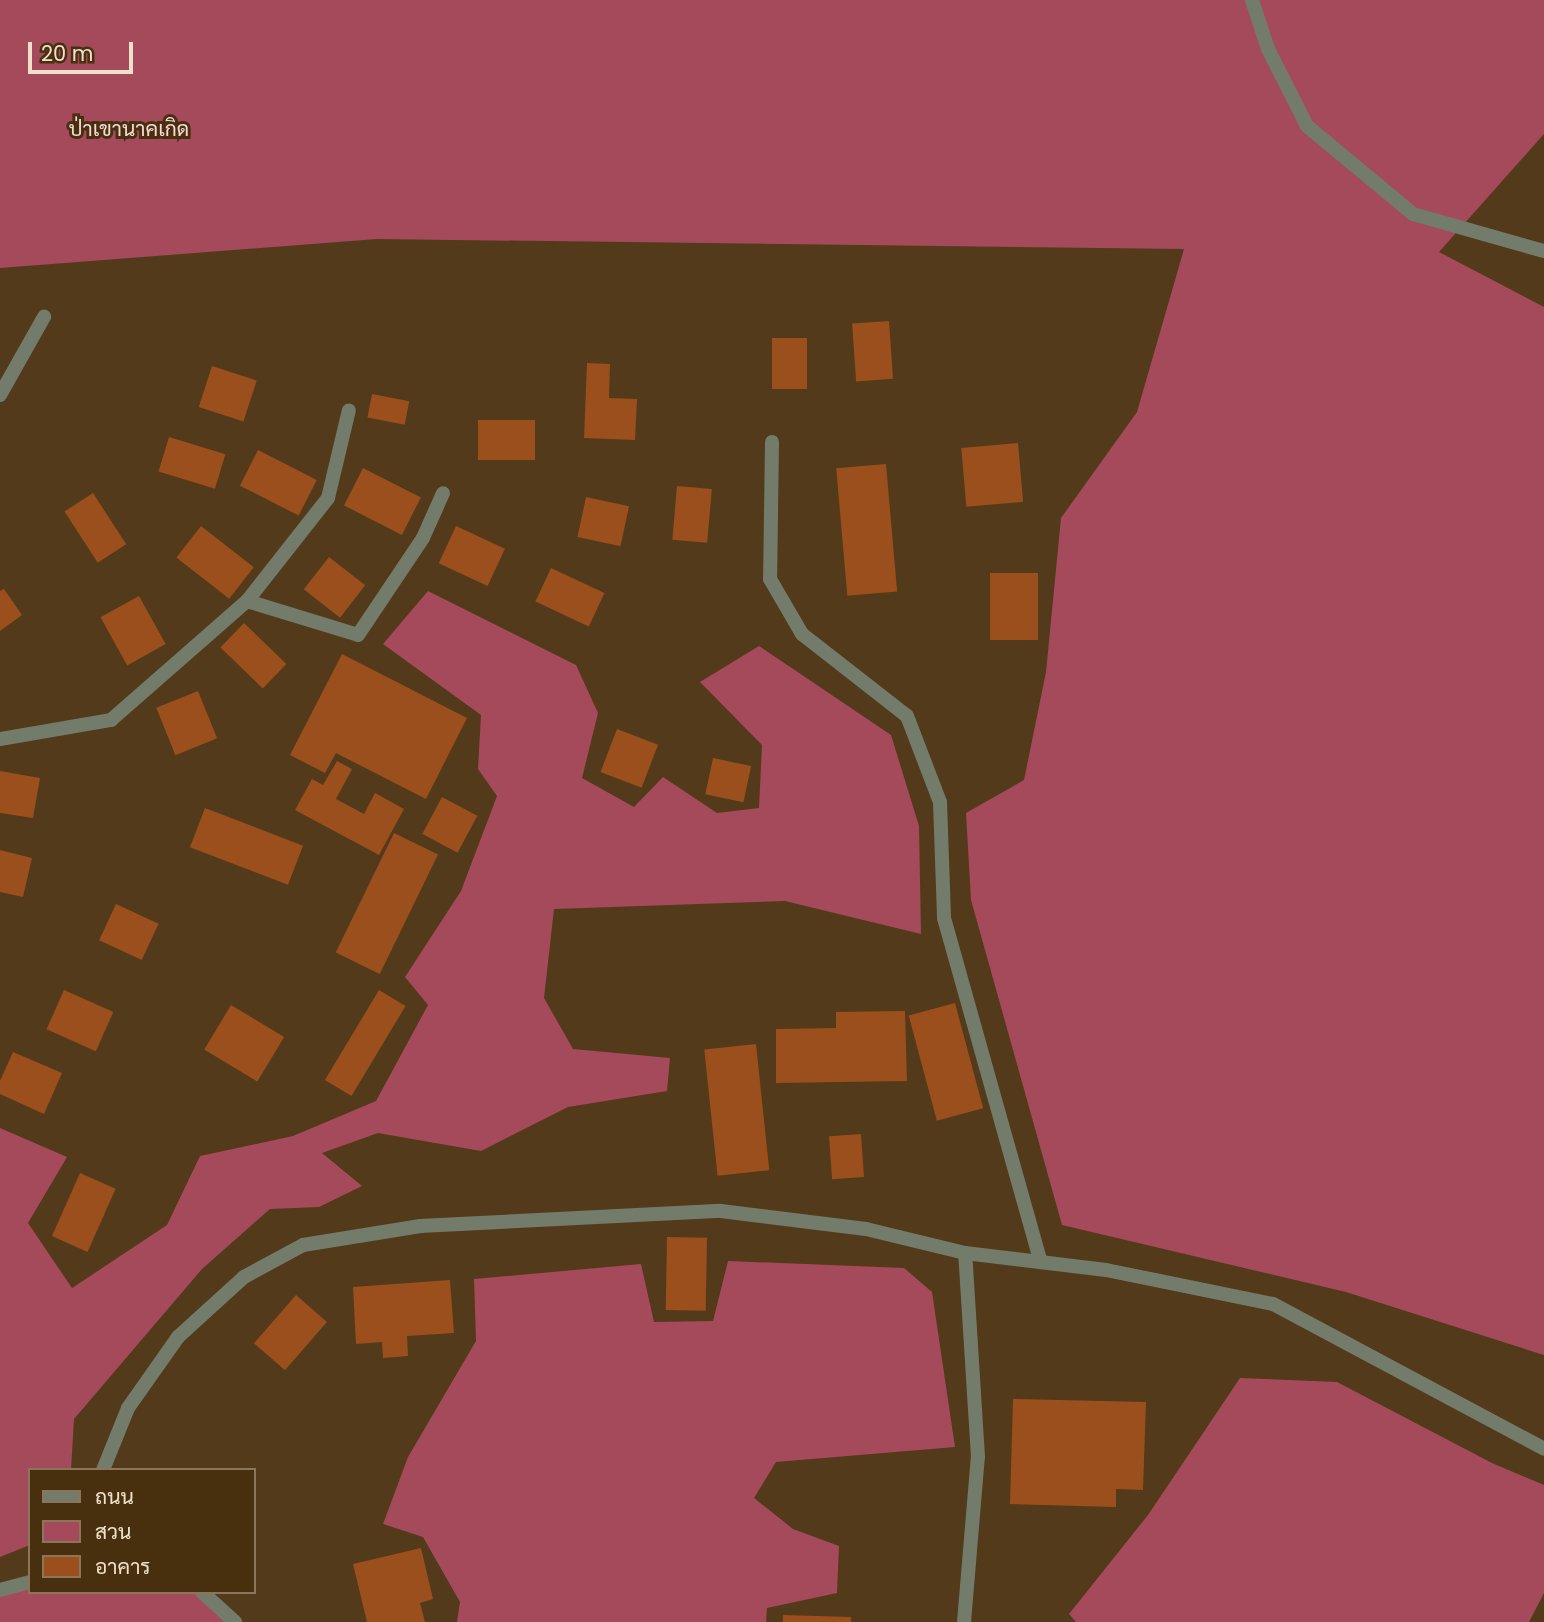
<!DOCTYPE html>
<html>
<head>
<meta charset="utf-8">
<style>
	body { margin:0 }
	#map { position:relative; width:1544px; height:1622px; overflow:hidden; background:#533a1a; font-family:Poppins,Sarabun,sans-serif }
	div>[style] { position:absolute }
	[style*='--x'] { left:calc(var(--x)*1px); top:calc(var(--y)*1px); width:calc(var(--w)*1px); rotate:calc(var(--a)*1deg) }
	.green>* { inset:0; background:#a44a5a }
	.building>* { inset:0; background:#9a4f1c; transform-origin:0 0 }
	.minor>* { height:14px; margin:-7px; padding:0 7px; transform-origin:7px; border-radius:7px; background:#737c6b }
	span { translate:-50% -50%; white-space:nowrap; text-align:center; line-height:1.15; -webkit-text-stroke:6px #48300f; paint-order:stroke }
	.park-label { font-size:21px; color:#f5d6d9 }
	.legend { position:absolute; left:28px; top:1468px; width:228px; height:126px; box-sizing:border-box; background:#48300f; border:2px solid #8b765b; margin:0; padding:9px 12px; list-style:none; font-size:21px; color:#efe0ce }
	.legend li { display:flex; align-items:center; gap:14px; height:35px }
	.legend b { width:35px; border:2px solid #8b765b }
	.scale { position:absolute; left:28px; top:42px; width:105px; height:32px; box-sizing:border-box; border:4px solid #efe0ce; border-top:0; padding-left:9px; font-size:21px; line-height:24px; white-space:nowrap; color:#efe0ce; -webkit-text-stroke:5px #48300f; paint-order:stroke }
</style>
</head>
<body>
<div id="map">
	<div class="green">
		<i style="clip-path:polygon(0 0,1544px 0,1544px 134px,1439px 252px,1544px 307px,1544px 1355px,1346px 1292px,1062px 1225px,971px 900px,966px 813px,1024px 780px,1046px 672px,1061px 518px,1137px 412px,1184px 249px,377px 239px,0 268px)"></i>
		<i style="clip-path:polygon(428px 591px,576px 665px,598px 713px,582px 778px,634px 807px,663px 777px,717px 813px,759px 808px,762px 745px,700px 682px,759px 646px,891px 735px,919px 826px,921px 934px,785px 901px,554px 909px,544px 998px,573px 1049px,670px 1058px,667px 1091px,568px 1107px,481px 1151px,378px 1133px,322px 1153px,362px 1186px,319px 1207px,270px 1209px,202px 1269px,74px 1419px,71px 1470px,30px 1470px,30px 1545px,0 1557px,0 1128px,67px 1157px,28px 1223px,72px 1288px,167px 1225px,200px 1156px,293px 1136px,376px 1101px,428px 1005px,405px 977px,461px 891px,497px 796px,478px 769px,481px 715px,383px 644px)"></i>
		<i style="clip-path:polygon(728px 1261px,904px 1268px,932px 1292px,955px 1447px,776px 1462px,754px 1498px,793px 1529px,839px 1546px,837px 1593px,767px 1608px,766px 1622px,457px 1622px,460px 1602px,423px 1537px,383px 1524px,408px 1457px,476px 1341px,474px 1279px,641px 1264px,654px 1322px,713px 1321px)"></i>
		<i style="clip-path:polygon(1240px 1378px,1337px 1382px,1492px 1463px,1544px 1485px,1544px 1593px,1529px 1622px,1076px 1622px,1069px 1614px,1148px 1515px)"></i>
		<i style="clip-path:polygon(30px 1578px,30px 1592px,198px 1592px,232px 1622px,0 1622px,0 1589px)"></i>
	</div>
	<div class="building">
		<i style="left:889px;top:321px;width:58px;height:37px;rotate:86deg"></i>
		<i style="left:772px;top:338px;width:35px;height:51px"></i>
		<i style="clip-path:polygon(587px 363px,610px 364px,609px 398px,637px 399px,635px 440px,584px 438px)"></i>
		<i style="left:212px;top:366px;width:47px;height:43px;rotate:18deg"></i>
		<i style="left:372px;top:394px;width:38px;height:24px;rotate:11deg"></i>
		<i style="left:478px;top:420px;width:57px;height:40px"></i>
		<i style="left:169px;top:437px;width:59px;height:36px;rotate:17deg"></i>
		<i style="left:1018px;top:443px;width:59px;height:57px;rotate:85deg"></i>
		<i style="left:258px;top:450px;width:66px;height:40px;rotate:27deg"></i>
		<i style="left:886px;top:464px;width:128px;height:50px;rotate:85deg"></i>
		<i style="left:363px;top:468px;width:65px;height:42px;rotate:27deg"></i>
		<i style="left:677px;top:486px;width:35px;height:54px;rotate:5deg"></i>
		<i style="left:93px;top:493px;width:61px;height:34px;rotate:57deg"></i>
		<i style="left:586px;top:497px;width:44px;height:41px;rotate:12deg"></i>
		<i style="left:201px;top:526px;width:67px;height:40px;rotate:38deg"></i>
		<i style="left:456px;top:526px;width:54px;height:41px;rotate:25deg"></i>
		<i style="left:329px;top:557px;width:46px;height:41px;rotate:38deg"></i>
		<i style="left:551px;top:568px;width:59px;height:37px;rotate:25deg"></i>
		<i style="left:990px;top:573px;width:48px;height:67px"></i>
		<i style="clip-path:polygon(4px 589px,22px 615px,0 631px,0 591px)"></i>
		<i style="left:139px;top:596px;width:55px;height:44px;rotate:61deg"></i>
		<i style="left:244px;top:623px;width:59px;height:34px;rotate:44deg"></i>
		<i style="clip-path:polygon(342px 654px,467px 718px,426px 799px,336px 753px,325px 773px,290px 755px)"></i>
		<i style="left:198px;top:691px;width:51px;height:45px;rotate:68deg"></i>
		<i style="left:617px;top:729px;width:44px;height:46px;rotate:21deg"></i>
		<i style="left:713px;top:758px;width:39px;height:37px;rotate:12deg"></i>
		<i style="clip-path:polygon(337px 761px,352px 769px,336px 799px,364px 814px,375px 793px,404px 809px,379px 855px,295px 810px,312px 779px,323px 785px)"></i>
		<i style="clip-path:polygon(0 771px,40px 778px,33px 818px,0 813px)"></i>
		<i style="left:442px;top:797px;width:40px;height:42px;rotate:28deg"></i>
		<i style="left:205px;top:808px;width:105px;height:42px;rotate:21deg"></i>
		<i style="left:394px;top:833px;width:49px;height:133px;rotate:26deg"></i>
		<i style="clip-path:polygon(0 850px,32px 858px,23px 897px,0 892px)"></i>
		<i style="left:116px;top:904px;width:47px;height:40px;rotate:25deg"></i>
		<i style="left:64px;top:990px;width:54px;height:43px;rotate:24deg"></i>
		<i style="left:379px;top:990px;width:31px;height:105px;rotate:31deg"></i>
		<i style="left:955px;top:1003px;width:109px;height:48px;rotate:75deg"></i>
		<i style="left:231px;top:1005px;width:62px;height:52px;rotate:31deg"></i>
		<i style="clip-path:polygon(905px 1011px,907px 1081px,776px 1083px,776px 1029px,836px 1028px,836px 1012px)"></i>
		<i style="left:756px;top:1044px;width:127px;height:52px;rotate:84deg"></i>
		<i style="clip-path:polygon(13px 1052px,62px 1073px,44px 1114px,0 1094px,0 1081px)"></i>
		<i style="left:861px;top:1134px;width:43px;height:32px;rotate:86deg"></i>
		<i style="left:80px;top:1173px;width:39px;height:69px;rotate:24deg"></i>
		<i style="left:667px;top:1237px;width:40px;height:73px;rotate:1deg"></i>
		<i style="clip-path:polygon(450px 1280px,454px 1333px,407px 1336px,408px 1356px,383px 1358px,382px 1342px,356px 1344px,353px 1287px)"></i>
		<i style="left:296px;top:1295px;width:41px;height:64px;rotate:41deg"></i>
		<i style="clip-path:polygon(1013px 1399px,1146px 1402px,1143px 1490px,1116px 1489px,1116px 1507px,1010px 1504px)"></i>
		<i style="clip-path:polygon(421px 1548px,433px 1599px,420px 1603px,425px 1622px,367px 1622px,353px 1564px)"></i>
		<i style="clip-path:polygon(783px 1615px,851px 1617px,851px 1622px,783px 1622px)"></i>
	</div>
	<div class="minor">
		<i style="--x:1252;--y:0;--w:52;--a:71.9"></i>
		<i style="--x:1268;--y:49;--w:86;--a:63.1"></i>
		<i style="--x:1307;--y:126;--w:138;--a:39.7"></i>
		<i style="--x:1413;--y:214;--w:136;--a:15.8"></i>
		<i style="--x:0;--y:395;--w:90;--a:-60.6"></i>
		<i style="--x:772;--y:442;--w:137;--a:90.8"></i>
		<i style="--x:770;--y:579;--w:64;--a:59.8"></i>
		<i style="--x:802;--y:634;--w:133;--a:38"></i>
		<i style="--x:907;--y:716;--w:92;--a:69"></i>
		<i style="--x:940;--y:802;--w:116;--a:88"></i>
		<i style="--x:944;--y:918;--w:357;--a:74.3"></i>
		<i style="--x:247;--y:601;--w:116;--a:17"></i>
		<i style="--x:358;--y:635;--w:117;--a:-56.2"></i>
		<i style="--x:423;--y:538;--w:49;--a:-66"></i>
		<i style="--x:0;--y:739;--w:113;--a:-9.7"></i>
		<i style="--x:111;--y:720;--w:181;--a:-41.2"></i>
		<i style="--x:247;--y:601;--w:131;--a:-51.8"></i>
		<i style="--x:328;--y:498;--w:90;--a:-76.6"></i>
		<i style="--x:103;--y:1470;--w:67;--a:-68"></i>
		<i style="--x:128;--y:1408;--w:87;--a:-54.8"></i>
		<i style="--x:178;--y:1337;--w:89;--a:-42.3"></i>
		<i style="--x:244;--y:1277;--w:67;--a:-28.5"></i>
		<i style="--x:303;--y:1245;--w:119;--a:-9.2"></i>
		<i style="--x:420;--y:1226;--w:301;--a:-2.9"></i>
		<i style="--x:721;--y:1211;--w:146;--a:7.1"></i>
		<i style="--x:866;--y:1229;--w:102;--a:13.6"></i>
		<i style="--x:965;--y:1253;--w:142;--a:6.9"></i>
		<i style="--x:1106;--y:1270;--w:170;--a:11.5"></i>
		<i style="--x:1273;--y:1304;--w:307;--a:28.1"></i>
		<i style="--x:0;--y:1590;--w:31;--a:-15"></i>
		<i style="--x:202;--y:1592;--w:45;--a:42.3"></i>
		<i style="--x:964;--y:1622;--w:166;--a:-85.2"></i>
		<i style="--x:978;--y:1457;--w:204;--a:-93.6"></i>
	</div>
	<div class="park-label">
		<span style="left:129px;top:129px">ป่าเขานาคเกิด</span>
	</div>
	<ul class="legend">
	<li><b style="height:9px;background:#737c6b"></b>ถนน</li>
	<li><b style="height:19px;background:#a44a5a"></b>สวน</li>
	<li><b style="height:19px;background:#9a4f1c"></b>อาคาร</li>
	</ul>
	<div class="scale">20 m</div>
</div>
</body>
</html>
